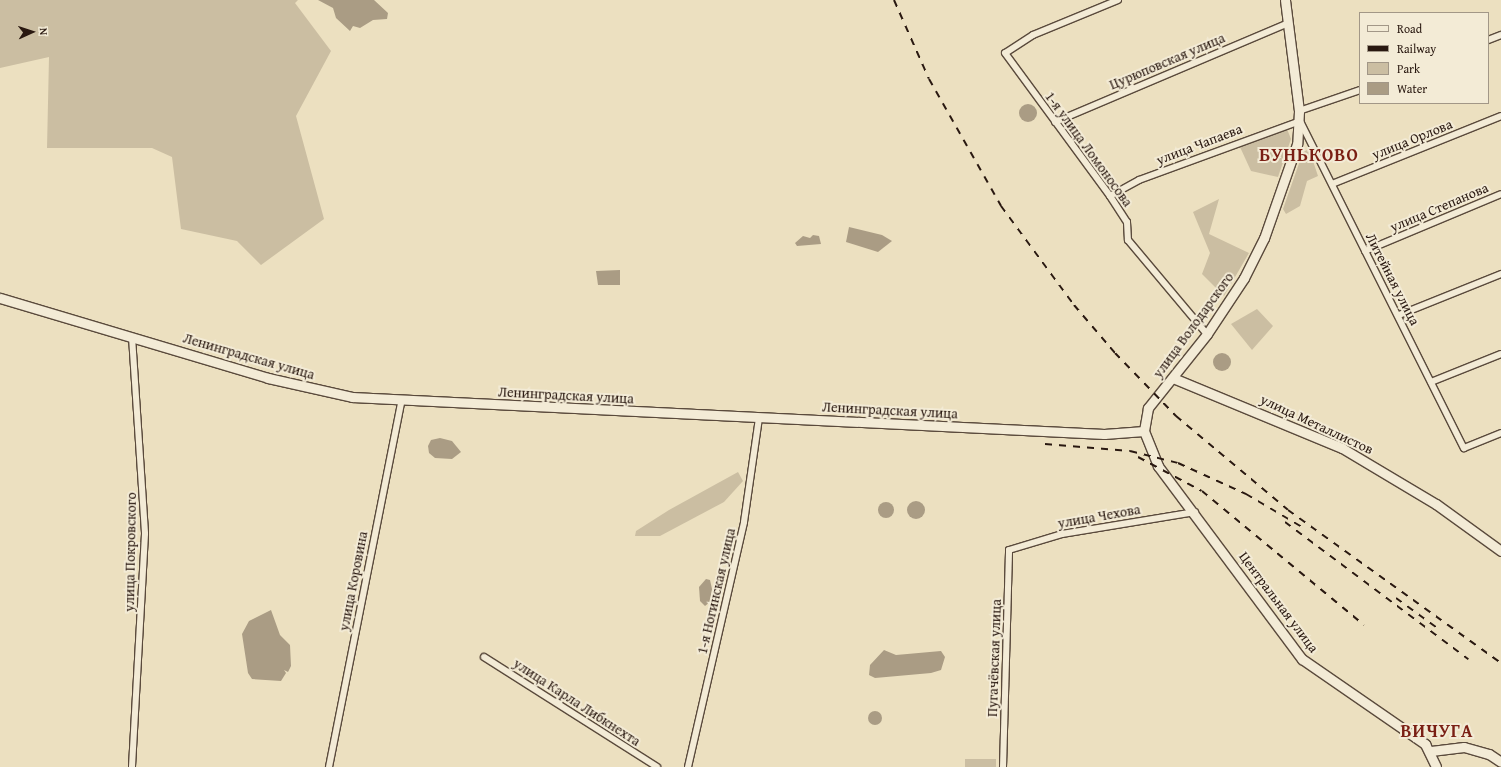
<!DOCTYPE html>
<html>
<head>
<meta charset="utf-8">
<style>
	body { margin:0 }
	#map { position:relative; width:1501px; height:767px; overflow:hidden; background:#ece0c0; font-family:"Gentium Book Plus",serif }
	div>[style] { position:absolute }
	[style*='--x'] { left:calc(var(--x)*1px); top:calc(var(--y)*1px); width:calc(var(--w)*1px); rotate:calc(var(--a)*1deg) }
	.green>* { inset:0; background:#cbbea2; transform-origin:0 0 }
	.water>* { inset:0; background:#aa9c84 }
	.round { border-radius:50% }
	.roads { filter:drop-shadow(1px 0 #5a4a3c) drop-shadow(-1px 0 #5a4a3c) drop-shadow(0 1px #5a4a3c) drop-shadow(0 -1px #5a4a3c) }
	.street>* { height:6px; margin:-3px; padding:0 3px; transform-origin:3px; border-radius:3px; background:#f3ebd6 }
	.secondary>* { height:9px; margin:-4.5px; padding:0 4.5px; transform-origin:4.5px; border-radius:4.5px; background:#f3ebd6 }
	.rail>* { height:2px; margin-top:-1px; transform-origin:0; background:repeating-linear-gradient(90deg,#291810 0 7px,transparent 0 14px) }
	span { translate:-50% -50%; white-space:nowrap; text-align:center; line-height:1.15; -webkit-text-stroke:4px #f3ebd6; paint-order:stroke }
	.street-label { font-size:14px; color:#291810 }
	.district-label { font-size:18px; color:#7a1f14; font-weight:700; letter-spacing:1px }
	.legend { position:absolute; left:1359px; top:12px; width:130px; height:92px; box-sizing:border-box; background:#f3ebd6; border:1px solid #a29787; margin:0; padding:5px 7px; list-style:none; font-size:12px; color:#291810 }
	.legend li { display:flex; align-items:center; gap:8px; height:20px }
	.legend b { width:20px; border:1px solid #a29787 }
	.north { position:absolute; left:12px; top:12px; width:40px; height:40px; -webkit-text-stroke:3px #f3ebd6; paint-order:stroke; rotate:87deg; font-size:11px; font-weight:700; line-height:16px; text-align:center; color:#291810 }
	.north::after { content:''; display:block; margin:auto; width:14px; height:18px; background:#291810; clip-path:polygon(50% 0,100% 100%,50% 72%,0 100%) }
</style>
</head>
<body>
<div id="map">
	<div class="green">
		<i style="clip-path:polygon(0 0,298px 0,295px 3px,331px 51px,296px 116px,324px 219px,261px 265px,237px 241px,181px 229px,172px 157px,152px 148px,47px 148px,49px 57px,0 68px)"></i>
		<i style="clip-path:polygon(1287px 129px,1291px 139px,1278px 177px,1251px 171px,1240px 147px)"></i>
		<i style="clip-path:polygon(1309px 149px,1318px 176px,1307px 181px,1300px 206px,1286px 214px,1283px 209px,1303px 152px)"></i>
		<i style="clip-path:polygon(1219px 199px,1209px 234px,1249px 253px,1224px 296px,1202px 274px,1210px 253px,1193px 212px)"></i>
		<i style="clip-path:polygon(1257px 309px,1273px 326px,1252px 350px,1231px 324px)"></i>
		<i style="clip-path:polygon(738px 472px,743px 481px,724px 502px,660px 536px,635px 536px,636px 531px,669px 510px)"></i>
		<i style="left:996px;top:759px;width:8px;height:31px;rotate:90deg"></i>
	</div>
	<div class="water">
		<i style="clip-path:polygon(318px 0,374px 0,388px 13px,387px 19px,373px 20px,360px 28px,353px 26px,350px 31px,336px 18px,333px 8px)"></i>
		<i class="round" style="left:1019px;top:104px;width:18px;height:18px"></i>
		<i style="clip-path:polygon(849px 227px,882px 235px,892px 241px,878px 252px,846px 242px)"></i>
		<i style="clip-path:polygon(813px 235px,819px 236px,821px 244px,797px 246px,795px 243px,803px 236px,810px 238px)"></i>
		<i style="clip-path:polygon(620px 270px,620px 285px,598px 285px,596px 271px)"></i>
		<i class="round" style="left:1213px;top:353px;width:18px;height:18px"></i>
		<i style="clip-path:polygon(440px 438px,452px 441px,461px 452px,452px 459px,435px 458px,429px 453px,428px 446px,431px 440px)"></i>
		<i class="round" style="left:907px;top:501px;width:18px;height:18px"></i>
		<i class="round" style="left:878px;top:502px;width:16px;height:16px"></i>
		<i style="clip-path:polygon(706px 579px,710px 580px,712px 589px,710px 602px,705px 606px,700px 601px,699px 587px)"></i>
		<i style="clip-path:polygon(271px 610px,280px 635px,290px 645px,291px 666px,288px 672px,284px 670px,286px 673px,281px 681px,252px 679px,248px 673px,242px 634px,249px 621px)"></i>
		<i style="clip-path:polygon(884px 650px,896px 655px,941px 651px,945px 657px,941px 670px,931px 673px,875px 678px,869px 675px,870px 665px)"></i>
		<i class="round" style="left:868px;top:711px;width:14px;height:14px"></i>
	</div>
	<div class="roads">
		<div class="street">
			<i style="--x:1118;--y:0;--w:92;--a:157.6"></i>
			<i style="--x:1033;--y:35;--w:33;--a:147"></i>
			<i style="--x:1005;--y:53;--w:177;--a:53.7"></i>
			<i style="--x:1110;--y:196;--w:31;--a:57"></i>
			<i style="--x:1127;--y:222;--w:18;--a:87"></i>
			<i style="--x:1128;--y:240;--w:123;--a:50"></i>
			<i style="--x:1488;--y:40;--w:14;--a:-21"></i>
			<i style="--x:1299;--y:111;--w:65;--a:-19"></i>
			<i style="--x:1055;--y:122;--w:253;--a:-23"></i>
			<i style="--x:1332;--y:184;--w:182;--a:-21.9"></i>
			<i style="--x:1110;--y:196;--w:33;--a:-29"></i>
			<i style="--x:1139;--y:180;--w:171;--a:-20.1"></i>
			<i style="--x:1300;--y:121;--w:366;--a:63.4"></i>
			<i style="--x:1464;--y:448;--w:40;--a:-22"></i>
			<i style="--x:1365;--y:251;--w:147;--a:-22.7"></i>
			<i style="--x:1399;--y:315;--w:110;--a:-21.9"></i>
			<i style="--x:132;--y:337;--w:197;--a:86.2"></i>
			<i style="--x:145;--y:534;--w:233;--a:93.2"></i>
			<i style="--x:1431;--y:382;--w:75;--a:-21.8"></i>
			<i style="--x:484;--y:657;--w:205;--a:32.4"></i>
			<i style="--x:329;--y:767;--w:374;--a:-78.8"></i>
			<i style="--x:688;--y:767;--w:251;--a:-77.1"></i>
			<i style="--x:744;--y:522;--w:105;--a:-81.8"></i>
			<i style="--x:1003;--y:767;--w:217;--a:-88.4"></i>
			<i style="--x:1009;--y:550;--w:55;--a:-16.8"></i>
			<i style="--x:1062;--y:534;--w:135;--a:-9.4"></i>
		</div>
		<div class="secondary">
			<i style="--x:1285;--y:0;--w:112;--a:82.8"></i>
			<i style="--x:1299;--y:111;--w:33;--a:93"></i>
			<i style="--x:1297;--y:144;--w:100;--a:109.3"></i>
			<i style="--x:1264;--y:238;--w:45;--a:116.6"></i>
			<i style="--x:1244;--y:278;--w:67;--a:123.5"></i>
			<i style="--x:1207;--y:334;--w:95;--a:128.6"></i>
			<i style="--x:1148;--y:408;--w:23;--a:100"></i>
			<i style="--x:1144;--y:431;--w:38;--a:68"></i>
			<i style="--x:1158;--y:466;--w:241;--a:53.3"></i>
			<i style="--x:1302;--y:659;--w:150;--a:34.6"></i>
			<i style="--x:1425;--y:744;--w:25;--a:64"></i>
			<i style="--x:0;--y:298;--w:280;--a:16.6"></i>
			<i style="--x:268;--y:378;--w:86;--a:12.7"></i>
			<i style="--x:352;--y:397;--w:753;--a:2.82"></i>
			<i style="--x:1104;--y:434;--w:40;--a:-4.3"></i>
			<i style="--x:1173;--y:378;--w:183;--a:22.5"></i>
			<i style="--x:1342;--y:448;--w:109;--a:30.8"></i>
			<i style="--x:1436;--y:504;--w:80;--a:35.9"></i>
			<i style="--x:1431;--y:751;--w:33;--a:-7"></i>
			<i style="--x:1464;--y:747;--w:26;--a:16"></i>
			<i style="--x:1489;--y:754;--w:14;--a:34"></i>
		</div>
	</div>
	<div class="rail">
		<i style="--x:894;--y:0;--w:86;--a:66.1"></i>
		<i style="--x:929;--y:79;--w:146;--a:60.4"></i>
		<i style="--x:1001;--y:206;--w:123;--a:53.6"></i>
		<i style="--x:1074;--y:305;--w:63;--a:49.5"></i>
		<i style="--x:1115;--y:353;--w:88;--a:45.9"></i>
		<i style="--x:1176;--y:416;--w:146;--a:40"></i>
		<i style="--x:1288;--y:510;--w:262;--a:35.7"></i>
		<i style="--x:1045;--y:444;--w:85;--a:4.7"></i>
		<i style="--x:1130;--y:451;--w:49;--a:14"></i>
		<i style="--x:1178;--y:463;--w:75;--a:24.5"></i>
		<i style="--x:1246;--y:494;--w:65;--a:30.5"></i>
		<i style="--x:1138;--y:457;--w:72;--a:28"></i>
		<i style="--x:1202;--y:491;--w:210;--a:39.6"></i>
		<i style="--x:1285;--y:522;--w:229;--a:36.8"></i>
		<i style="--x:1396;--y:598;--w:54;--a:36"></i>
	</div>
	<div class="street-label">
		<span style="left:1167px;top:61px;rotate:-23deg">Цурюповская улица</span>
		<span style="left:1412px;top:139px;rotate:-22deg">улица Орлова</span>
		<span style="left:1199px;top:144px;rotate:-21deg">улица Чапаева</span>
		<span style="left:1089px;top:149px;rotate:54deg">1-я улица Ломоносова</span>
		<span style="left:1439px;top:207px;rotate:-23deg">улица Степанова</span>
		<span style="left:1393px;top:279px;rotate:63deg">Литейная улица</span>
		<span style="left:1193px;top:325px;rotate:-54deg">улица Володарского</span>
		<span style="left:249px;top:356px;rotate:16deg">Ленинградская улица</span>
		<span style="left:566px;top:395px;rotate:3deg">Ленинградская улица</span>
		<span style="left:890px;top:410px;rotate:3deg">Ленинградская улица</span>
		<span style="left:1317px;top:424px;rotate:25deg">улица Металлистов</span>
		<span style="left:1099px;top:516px;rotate:-10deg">улица Чехова</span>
		<span style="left:130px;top:552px;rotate:-89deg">улица Покровского</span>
		<span style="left:353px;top:581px;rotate:-79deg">улица Коровина</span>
		<span style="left:716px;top:591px;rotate:-77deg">1-я Ногинская улица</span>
		<span style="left:1279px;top:602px;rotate:53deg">Центральная улица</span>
		<span style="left:994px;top:658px;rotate:-88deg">Пугачёвская улица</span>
		<span style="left:577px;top:702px;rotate:33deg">улица Карла Либкнехта</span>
	</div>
	<div class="district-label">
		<span style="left:1309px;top:155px">БУНЬКОВО</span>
		<span style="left:1437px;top:731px">ВИЧУГА</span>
	</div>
	<ul class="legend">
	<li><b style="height:5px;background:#f3ebd6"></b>Road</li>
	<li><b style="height:5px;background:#291810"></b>Railway</li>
	<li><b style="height:11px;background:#cbbea2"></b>Park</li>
	<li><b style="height:11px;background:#aa9c84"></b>Water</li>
	</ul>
	<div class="north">N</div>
</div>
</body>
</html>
